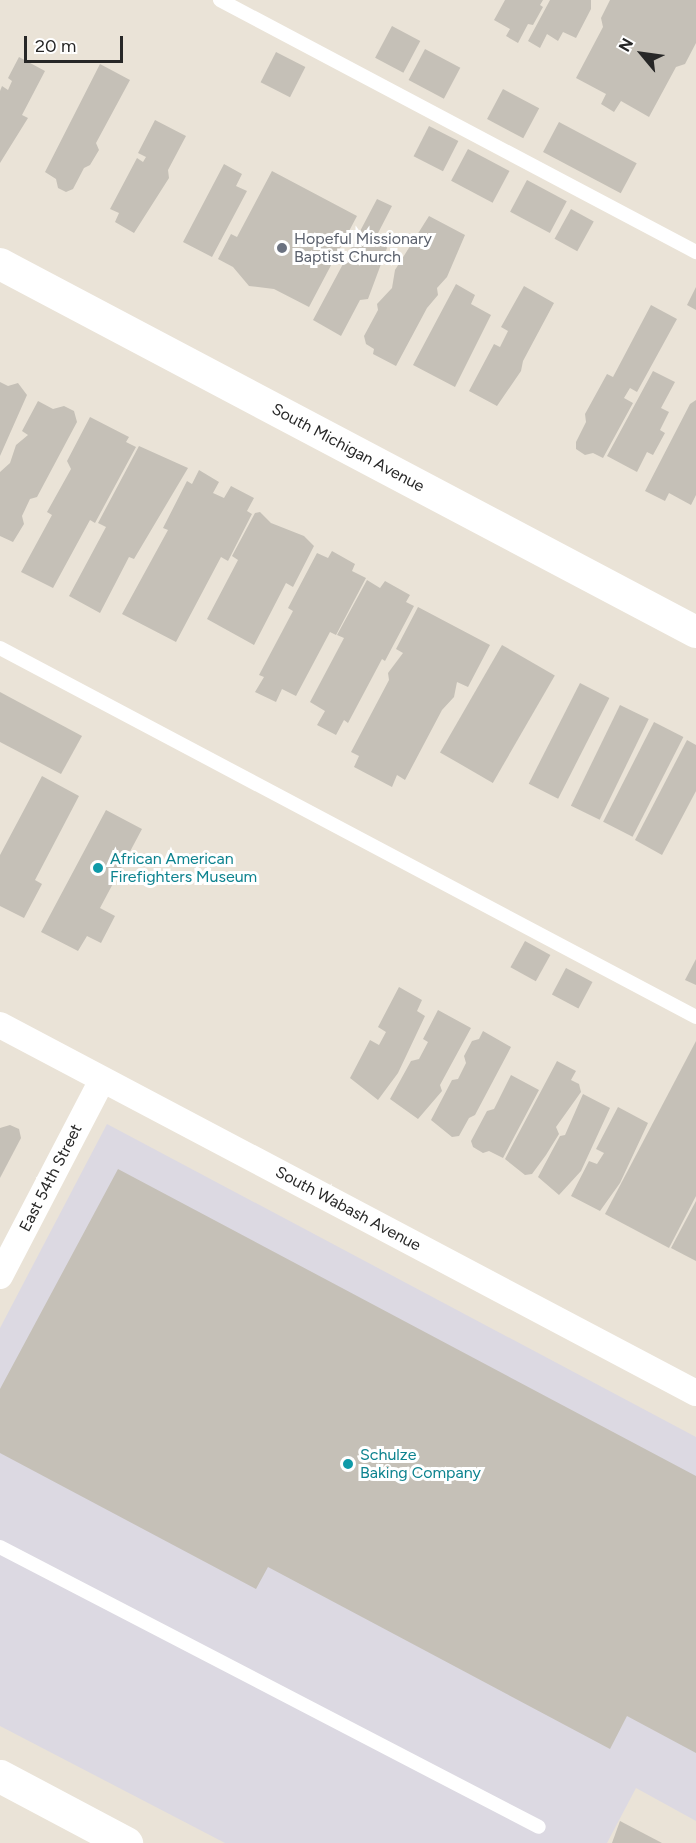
<!DOCTYPE html>
<html>
<head>
<meta charset="utf-8">
<style>
	body { margin:0 }
	#map { position:relative; width:696px; height:1843px; overflow:hidden; background:#eae3d7; font-family:Figtree,sans-serif }
	div>[style] { position:absolute }
	[style*='--x'] { left:calc(var(--x)*1px); top:calc(var(--y)*1px); width:calc(var(--w)*1px); rotate:calc(var(--a)*1deg) }
	.industrial>* { inset:0; background:#dcd9e2 }
	.building>* { inset:0; background:#c5c0b7; transform-origin:0 0 }
	.service>* { height:14px; margin:-7px; padding:0 7px; transform-origin:7px; border-radius:7px; background:#fff }
	.minor>* { height:26px; margin:-13px; padding:0 13px; transform-origin:13px; border-radius:13px; background:#fff }
	.tertiary>* { height:32px; margin:-16px; padding:0 16px; transform-origin:16px; border-radius:16px; background:#fff }
	.secondary>* { height:33px; margin:-16.5px; padding:0 16.5px; transform-origin:16.5px; border-radius:16.5px; background:#fff }
	.dots>* { width:16px; height:16px; translate:-50% -50%; box-sizing:border-box; border:3px solid #fff; border-radius:50% }
	span { translate:-50% -50%; white-space:nowrap; text-align:center; line-height:1.15; -webkit-text-stroke:6px #fff; paint-order:stroke }
	.worship-label { font-size:16px; color:#5b616d }
	.left { translate:0 -50%; text-align:left }
	.street-label { font-size:16px; color:#272727 }
	.culture-label { font-size:16px; color:#0d838f }
	.north { position:absolute; left:612px; top:24px; width:60px; height:60px; -webkit-text-stroke:4px #fff; paint-order:stroke; rotate:299deg; font-size:16px; font-weight:700; line-height:24px; text-align:center; color:#272727 }
	.north::after { content:''; display:block; margin:auto; width:21px; height:27px; background:#272727; clip-path:polygon(50% 0,100% 100%,50% 72%,0 100%) }
	.scale { position:absolute; left:24px; top:36px; width:99px; height:27px; box-sizing:border-box; border:3px solid #272727; border-top:0; padding-left:8px; font-size:18px; line-height:21px; white-space:nowrap; color:#272727; -webkit-text-stroke:4px #fff; paint-order:stroke }
</style>
</head>
<body>
<div id="map">
	<div class="industrial">
		<i style="clip-path:polygon(107px 1124px,696px 1437px,696px 1821px,636px 1788px,607px 1843px,225px 1843px,0 1726px,0 1328px)"></i>
	</div>
	<div class="building">
		<i style="clip-path:polygon(505px 0,543px 0,540px 5px,543px 7px,533px 25px,528px 24px,518px 43px,506px 36px,510px 29px,494px 20px)"></i>
		<i style="clip-path:polygon(550px 0,591px 0,591px 9px,576px 38px,563px 32px,558px 41px,547px 34px,540px 48px,528px 41px)"></i>
		<i style="clip-path:polygon(610px 0,696px 0,696px 43px,685px 64px,676px 67px,649px 117px,621px 101px,614px 112px,601px 104px,606px 94px,576px 78px,603px 27px,601px 18px)"></i>
		<i style="left:392px;top:26px;width:32px;height:36px;rotate:28deg"></i>
		<i style="left:425px;top:49px;width:40px;height:35px;rotate:28deg"></i>
		<i style="left:276px;top:52px;width:33px;height:34px;rotate:27deg"></i>
		<i style="clip-path:polygon(19px 57px,45px 71px,22px 115px,28px 118px,0 163px,0 91px,2px 86px,8px 90px,12px 81px,8px 78px)"></i>
		<i style="clip-path:polygon(100px 64px,130px 80px,96px 143px,99px 150px,90px 165px,84px 168px,73px 189px,66px 192px,58px 188px,56px 179px,45px 172px)"></i>
		<i style="left:503px;top:89px;width:41px;height:34px;rotate:28deg"></i>
		<i style="clip-path:polygon(155px 120px,186px 136px,168px 170px,169px 178px,134px 233px,115px 222px,119px 213px,110px 209px,137px 158px,143px 162px,146px 157px,138px 153px)"></i>
		<i style="left:559px;top:122px;width:88px;height:34px;rotate:28deg"></i>
		<i style="left:429px;top:126px;width:33px;height:34px;rotate:27deg"></i>
		<i style="left:468px;top:149px;width:47px;height:36px;rotate:28deg"></i>
		<i style="clip-path:polygon(224px 164px,242px 174px,236px 186px,247px 191px,212px 257px,183px 242px)"></i>
		<i style="clip-path:polygon(272px 171px,357px 216px,309px 307px,274px 289px,249px 286px,233px 267px,218px 259px,231px 234px,237px 237px)"></i>
		<i style="left:527px;top:180px;width:45px;height:36px;rotate:28deg"></i>
		<i style="clip-path:polygon(377px 199px,392px 206px,376px 237px,385px 242px,387px 248px,368px 299px,360px 300px,341px 336px,313px 320px,343px 264px,350px 261px,348px 254px)"></i>
		<i style="left:571px;top:209px;width:26px;height:34px;rotate:29deg"></i>
		<i style="clip-path:polygon(429px 216px,465px 235px,447px 277px,437px 288px,438px 295px,427px 308px,396px 366px,373px 354px,374px 349px,366px 344px,364px 336px,378px 310px,377px 304px,392px 288px,395px 270px)"></i>
		<i style="clip-path:polygon(456px 284px,475px 295px,471px 304px,491px 315px,455px 387px,413px 365px)"></i>
		<i style="clip-path:polygon(524px 286px,554px 303px,523px 361px,521px 371px,497px 406px,469px 391px,494px 344px,500px 347px,508px 331px,501px 327px)"></i>
		<i style="clip-path:polygon(696px 287px,696px 310px,687px 305px)"></i>
		<i style="clip-path:polygon(651px 305px,677px 319px,637px 392px,630px 388px,624px 398px,633px 403px,603px 458px,593px 453px,585px 455px,576px 449px,576px 442px,586px 422px,585px 414px,607px 374px,613px 377px)"></i>
		<i style="clip-path:polygon(653px 371px,675px 382px,661px 408px,669px 412px,660px 430px,665px 433px,653px 455px,647px 452px,637px 472px,607px 456px)"></i>
		<i style="clip-path:polygon(0 382px,8px 386px,18px 383px,27px 395px,0 456px)"></i>
		<i style="clip-path:polygon(696px 400px,696px 495px,691px 505px,669px 493px,665px 501px,645px 491px,690px 404px)"></i>
		<i style="clip-path:polygon(38px 401px,53px 409px,64px 406px,74px 411px,77px 422px,37px 497px,30px 499px,22px 516px,24px 524px,13px 542px,0 536px,0 472px,10px 463px,16px 445px,28px 435px,22px 431px)"></i>
		<i style="clip-path:polygon(90px 417px,129px 437px,126px 442px,136px 447px,95px 523px,90px 520px,53px 588px,21px 572px,52px 515px,47px 512px,71px 469px,67px 461px)"></i>
		<i style="clip-path:polygon(139px 446px,188px 468px,134px 559px,129px 557px,100px 613px,69px 596px,106px 527px,98px 523px)"></i>
		<i style="clip-path:polygon(199px 470px,219px 482px,213px 493px,224px 498px,231px 486px,254px 498px,247px 511px,252px 514px,228px 561px,221px 557px,176px 642px,122px 614px,168px 530px,163px 528px,187px 481px,192px 484px)"></i>
		<i style="clip-path:polygon(260px 512px,271px 523px,304px 536px,314px 546px,293px 587px,286px 583px,254px 645px,207px 619px,238px 560px,232px 556px,255px 513px)"></i>
		<i style="clip-path:polygon(332px 551px,355px 564px,352px 571px,366px 578px,336px 635px,330px 632px,296px 696px,282px 689px,276px 702px,255px 692px,264px 677px,259px 675px,293px 611px,288px 608px,317px 553px,328px 558px)"></i>
		<i style="clip-path:polygon(367px 580px,380px 588px,385px 581px,410px 595px,406px 602px,414px 606px,385px 661px,382px 659px,348px 723px,344px 720px,336px 735px,317px 725px,325px 711px,310px 702px,344px 638px,337px 635px)"></i>
		<i style="clip-path:polygon(418px 607px,490px 645px,468px 687px,457px 682px,454px 697px,442px 710px,405px 780px,397px 775px,392px 787px,354px 767px,359px 756px,351px 752px,389px 680px,388px 673px,403px 653px,396px 649px)"></i>
		<i style="left:502px;top:645px;width:61px;height:124px;rotate:30deg"></i>
		<i style="left:580px;top:683px;width:33px;height:113px;rotate:27deg"></i>
		<i style="clip-path:polygon(0 692px,82px 736px,61px 774px,0 742px)"></i>
		<i style="left:620px;top:705px;width:32px;height:112px;rotate:26deg"></i>
		<i style="left:654px;top:722px;width:33px;height:112px;rotate:27deg"></i>
		<i style="clip-path:polygon(687px 740px,696px 745px,696px 791px,662px 855px,635px 840px)"></i>
		<i style="clip-path:polygon(42px 776px,79px 796px,35px 880px,42px 884px,24px 918px,0 906px,0 855px)"></i>
		<i style="clip-path:polygon(106px 810px,142px 829px,100px 908px,115px 916px,101px 943px,87px 936px,78px 951px,41px 932px)"></i>
		<i style="left:525px;top:941px;width:29px;height:30px;rotate:29deg"></i>
		<i style="clip-path:polygon(696px 959px,696px 985px,685px 980px)"></i>
		<i style="left:566px;top:968px;width:30px;height:30px;rotate:28deg"></i>
		<i style="clip-path:polygon(399px 987px,422px 1000px,417px 1011px,425px 1016px,398px 1073px,378px 1100px,350px 1078px,370px 1040px,379px 1045px,386px 1032px,378px 1027px)"></i>
		<i style="clip-path:polygon(438px 1010px,471px 1028px,440px 1085px,442px 1091px,418px 1119px,390px 1099px,411px 1061px,419px 1059px,428px 1042px,423px 1039px)"></i>
		<i style="clip-path:polygon(483px 1031px,511px 1047px,475px 1115px,469px 1118px,459px 1136px,452px 1137px,431px 1120px,452px 1080px,458px 1079px,466px 1063px,464px 1056px,472px 1041px,479px 1039px)"></i>
		<i style="clip-path:polygon(696px 1041px,696px 1196px,669px 1248px,605px 1214px)"></i>
		<i style="clip-path:polygon(557px 1061px,576px 1071px,571px 1080px,579px 1084px,581px 1092px,556px 1127px,559px 1134px,546px 1155px,532px 1174px,525px 1175px,505px 1159px)"></i>
		<i style="clip-path:polygon(511px 1075px,539px 1090px,503px 1158px,489px 1151px,483px 1153px,473px 1147px,471px 1141px,487px 1111px,494px 1109px)"></i>
		<i style="clip-path:polygon(583px 1094px,610px 1108px,581px 1171px,559px 1195px,538px 1177px,560px 1136px,565px 1135px)"></i>
		<i style="clip-path:polygon(618px 1107px,648px 1123px,620px 1183px,600px 1211px,571px 1196px,589px 1161px,597px 1164px,604px 1153px,596px 1149px)"></i>
		<i style="clip-path:polygon(10px 1125px,19px 1129px,21px 1138px,0 1178px,0 1128px)"></i>
		<i style="clip-path:polygon(118px 1169px,696px 1476px,696px 1753px,627px 1716px,610px 1749px,268px 1567px,256px 1589px,0 1453px,0 1389px)"></i>
		<i style="clip-path:polygon(696px 1201px,696px 1261px,671px 1248px)"></i>
		<i style="clip-path:polygon(620px 1821px,662px 1843px,612px 1843px)"></i>
	</div>
	<div class="service">
		<i style="--x:220;--y:0;--w:539;--a:27.9"></i>
		<i style="--x:0;--y:648;--w:788;--a:27.93"></i>
		<i style="--x:0;--y:1547;--w:607;--a:27.45"></i>
	</div>
	<div class="minor">
		<i style="--x:0;--y:1025;--w:787;--a:27.87"></i>
		<i style="--x:0;--y:1276;--w:221;--a:-62.5"></i>
	</div>
	<div class="tertiary">
		<i style="--x:0;--y:264;--w:787;--a:27.87"></i>
	</div>
	<div class="secondary">
		<i style="--x:0;--y:1776;--w:143;--a:28"></i>
	</div>
	<div class="dots">
		<i style="left:282px;top:248px;background:#6b7280"></i>
		<i style="left:98px;top:868px;background:#0f9aa8"></i>
		<i style="left:348px;top:1464px;background:#0f9aa8"></i>
	</div>
	<div class="worship-label">
		<span class="left" style="left:294px;top:248px">Hopeful Missionary<br>Baptist Church</span>
	</div>
	<div class="street-label">
		<span style="left:348px;top:448px;rotate:28deg">South Michigan Avenue</span>
		<span style="left:51px;top:1178px;rotate:-63deg">East 54th Street</span>
		<span style="left:348px;top:1209px;rotate:28deg">South Wabash Avenue</span>
	</div>
	<div class="culture-label">
		<span class="left" style="left:110px;top:868px">African American<br>Firefighters Museum</span>
		<span class="left" style="left:360px;top:1464px">Schulze<br>Baking Company</span>
	</div>
	<div class="north">N</div>
	<div class="scale">20 m</div>
</div>
</body>
</html>
